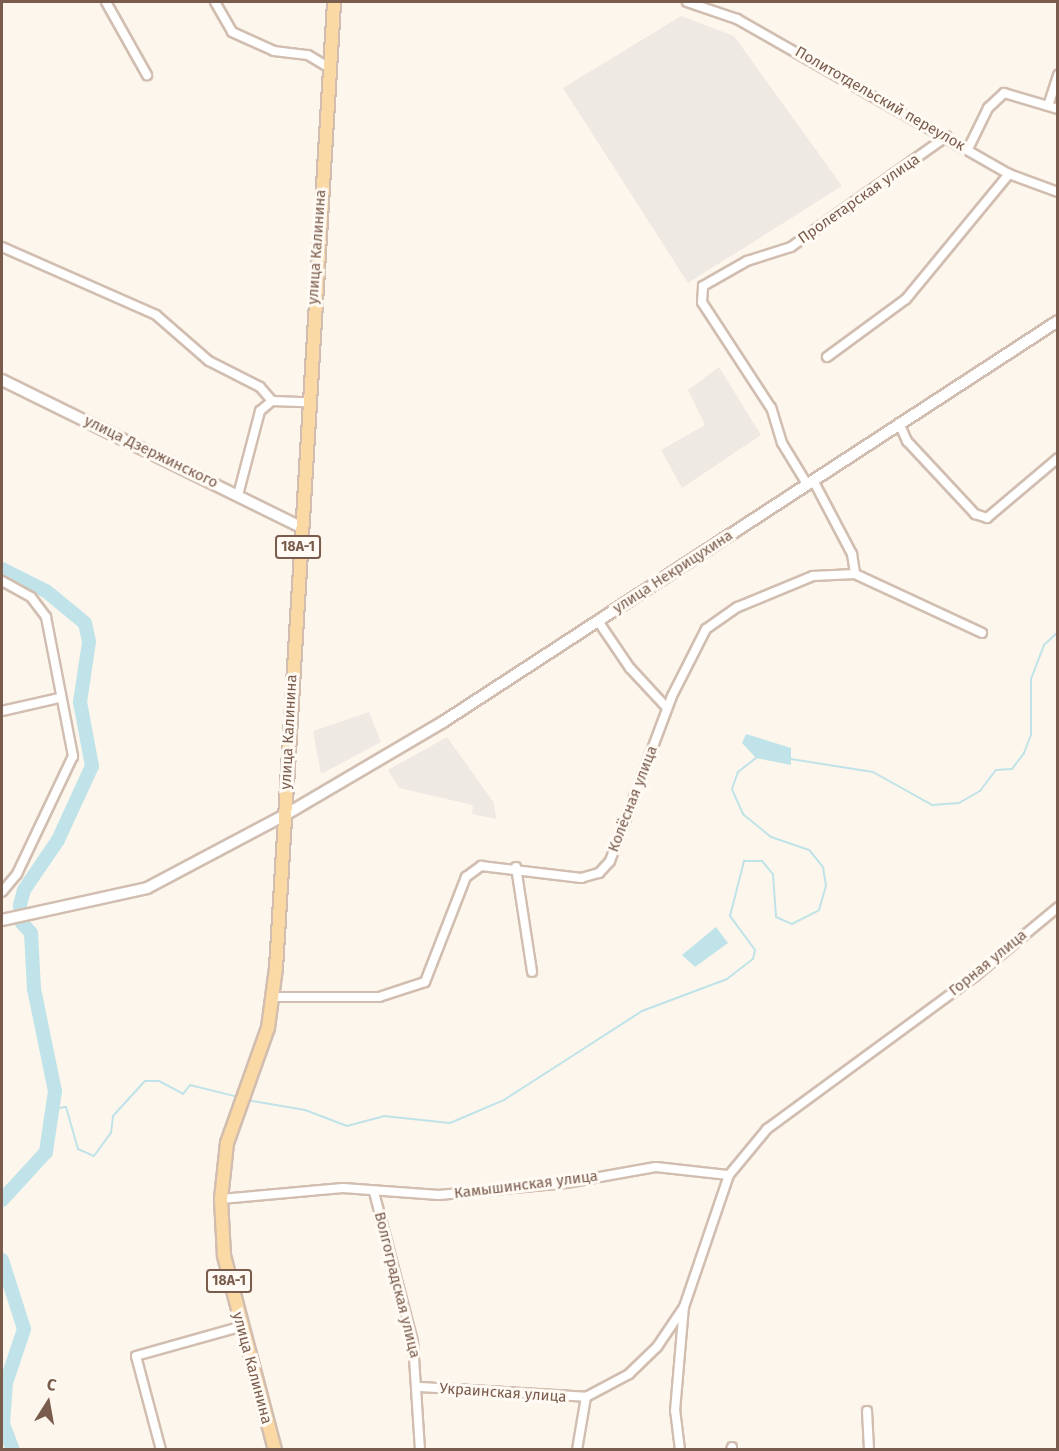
<!DOCTYPE html>
<html>
<head>
<meta charset="utf-8">
<style>
	body { margin:0 }
	#map { position:relative; width:1059px; height:1451px; overflow:hidden; background:#fdf6ec; font-family:"Fira Sans",sans-serif }
	div>[style] { position:absolute }
	[style*='--x'] { left:calc(var(--x)*1px); top:calc(var(--y)*1px); width:calc(var(--w)*1px); rotate:calc(var(--a)*1deg) }
	.industrial>* { inset:0; background:#efe9e4 }
	.water>* { inset:0; background:#bfe3e8 }
	.stream>* { height:2px; margin:-1px; padding:0 1px; transform-origin:1px; border-radius:1px; background:#bfe3e8 }
	.river>* { height:14px; margin:-7px; padding:0 7px; transform-origin:7px; border-radius:7px; background:#bfe3e8 }
	.roads { filter:drop-shadow(2px 0 #d1beb0) drop-shadow(-2px 0 #d1beb0) drop-shadow(0 2px #d1beb0) drop-shadow(0 -2px #d1beb0) }
	.street>* { height:8px; margin:-4px; padding:0 4px; transform-origin:4px; border-radius:4px; background:#fff }
	.secondary>* { height:10px; margin:-5px; padding:0 5px; transform-origin:5px; border-radius:5px; background:#fff }
	.primary>* { height:12px; margin:-6px; padding:0 6px; transform-origin:6px; border-radius:6px; background:#fbd9a5 }
	span { translate:-50% -50%; white-space:nowrap; text-align:center; line-height:1.15; -webkit-text-stroke:6px #fffaf3; paint-order:stroke }
	.shield-label span { padding:2px 4px; background:#fffaf3; border:2px solid; border-radius:4px; -webkit-text-stroke-width:0 }
	.shield-label { font-size:14px; color:#7a5c4d; font-weight:700 }
	.street-label { font-size:15px; color:#7a5c4d }
	.frame { position:absolute; inset:0; border:3px solid #7a5c4d; pointer-events:none }
	.north { position:absolute; left:18px; top:1373px; width:60px; height:60px; -webkit-text-stroke:4px #fffaf3; paint-order:stroke; rotate:11deg; font-size:16px; font-weight:700; line-height:24px; text-align:center; color:#7a5c4d }
	.north::after { content:''; display:block; margin:auto; width:21px; height:27px; background:#7a5c4d; clip-path:polygon(50% 0,100% 100%,50% 72%,0 100%) }
</style>
</head>
<body>
<div id="map">
	<div class="industrial">
		<i style="clip-path:polygon(681px 16px,734px 36px,842px 186px,688px 283px,563px 88px)"></i>
		<i style="clip-path:polygon(719px 367px,761px 435px,682px 488px,661px 450px,705px 425px,688px 390px)"></i>
		<i style="clip-path:polygon(369px 712px,381px 742px,321px 774px,313px 731px)"></i>
		<i style="clip-path:polygon(447px 737px,494px 803px,496px 819px,472px 814px,473px 805px,399px 788px,388px 770px)"></i>
	</div>
	<div class="water">
		<i style="clip-path:polygon(746px 734px,791px 748px,791px 765px,756px 758px,742px 743px)"></i>
		<i style="clip-path:polygon(716px 927px,728px 943px,695px 967px,682px 955px)"></i>
	</div>
	<div class="stream">
		<i style="--x:791;--y:759;--w:83;--a:9"></i>
		<i style="--x:873;--y:772;--w:68;--a:29.2"></i>
		<i style="--x:932;--y:805;--w:27;--a:-4"></i>
		<i style="--x:959;--y:803;--w:24;--a:-30"></i>
		<i style="--x:980;--y:791;--w:26;--a:-53"></i>
		<i style="--x:996;--y:770;--w:16;--a:-4"></i>
		<i style="--x:1012;--y:769;--w:20;--a:-53"></i>
		<i style="--x:1024;--y:753;--w:19;--a:-69"></i>
		<i style="--x:1031;--y:735;--w:56;--a:-90"></i>
		<i style="--x:1031;--y:679;--w:36;--a:-69"></i>
		<i style="--x:1044;--y:645;--w:19;--a:-43"></i>
		<i style="--x:246;--y:1100;--w:60;--a:9.6"></i>
		<i style="--x:305;--y:1110;--w:45;--a:20.9"></i>
		<i style="--x:347;--y:1126;--w:38;--a:-15"></i>
		<i style="--x:384;--y:1116;--w:66;--a:6.1"></i>
		<i style="--x:450;--y:1123;--w:59;--a:-23.1"></i>
		<i style="--x:504;--y:1100;--w:164;--a:-32.8"></i>
		<i style="--x:642;--y:1011;--w:91;--a:-20.6"></i>
		<i style="--x:727;--y:979;--w:33;--a:-38"></i>
		<i style="--x:753;--y:959;--w:9;--a:-77"></i>
		<i style="--x:755;--y:950;--w:42;--a:-126.3"></i>
		<i style="--x:730;--y:916;--w:57;--a:-75.7"></i>
		<i style="--x:744;--y:861;--w:18;--a:0"></i>
		<i style="--x:762;--y:861;--w:17;--a:50"></i>
		<i style="--x:773;--y:874;--w:43;--a:86"></i>
		<i style="--x:776;--y:917;--w:17;--a:24"></i>
		<i style="--x:792;--y:924;--w:30;--a:-27"></i>
		<i style="--x:819;--y:910;--w:25;--a:-74"></i>
		<i style="--x:826;--y:886;--w:19;--a:-99"></i>
		<i style="--x:823;--y:867;--w:22;--a:-129"></i>
		<i style="--x:809;--y:850;--w:40;--a:-161.1"></i>
		<i style="--x:771;--y:837;--w:36;--a:-141"></i>
		<i style="--x:743;--y:814;--w:27;--a:-114"></i>
		<i style="--x:732;--y:789;--w:18;--a:-71"></i>
		<i style="--x:738;--y:772;--w:23;--a:-38"></i>
		<i style="--x:52;--y:1109;--w:14;--a:-8"></i>
		<i style="--x:66;--y:1107;--w:44;--a:74.1"></i>
		<i style="--x:78;--y:1149;--w:17;--a:24"></i>
		<i style="--x:94;--y:1156;--w:29;--a:-54"></i>
		<i style="--x:111;--y:1133;--w:17;--a:-83"></i>
		<i style="--x:113;--y:1116;--w:47;--a:-47.6"></i>
		<i style="--x:145;--y:1081;--w:14;--a:0"></i>
		<i style="--x:159;--y:1081;--w:27;--a:28"></i>
		<i style="--x:183;--y:1094;--w:11;--a:-52"></i>
		<i style="--x:190;--y:1085;--w:49;--a:14"></i>
	</div>
	<div class="river">
		<i style="--x:2;--y:569;--w:49;--a:26.6"></i>
		<i style="--x:46;--y:591;--w:50;--a:39.4"></i>
		<i style="--x:85;--y:623;--w:19;--a:78"></i>
		<i style="--x:89;--y:642;--w:61;--a:98.5"></i>
		<i style="--x:80;--y:702;--w:65;--a:79.4"></i>
		<i style="--x:92;--y:766;--w:81;--a:114.7"></i>
		<i style="--x:58;--y:840;--w:60;--a:124.2"></i>
		<i style="--x:24;--y:890;--w:16;--a:105"></i>
		<i style="--x:20;--y:905;--w:18;--a:84"></i>
		<i style="--x:22;--y:923;--w:13;--a:48"></i>
		<i style="--x:31;--y:933;--w:56;--a:86.9"></i>
		<i style="--x:34;--y:989;--w:104;--a:78.4"></i>
		<i style="--x:55;--y:1091;--w:62;--a:98.4"></i>
		<i style="--x:46;--y:1152;--w:65;--a:132.5"></i>
		<i style="--x:2;--y:1260;--w:72;--a:72.3"></i>
		<i style="--x:24;--y:1329;--w:57;--a:108.4"></i>
		<i style="--x:6;--y:1383;--w:41;--a:94.2"></i>
		<i style="--x:3;--y:1424;--w:28;--a:69"></i>
	</div>
	<div class="roads">
		<div class="street">
			<i style="--x:106;--y:2;--w:84;--a:60.7"></i>
			<i style="--x:215;--y:2;--w:34;--a:60"></i>
			<i style="--x:232;--y:32;--w:46;--a:24.3"></i>
			<i style="--x:274;--y:51;--w:34;--a:7"></i>
			<i style="--x:308;--y:55;--w:26;--a:31"></i>
			<i style="--x:687;--y:2;--w:53;--a:18.8"></i>
			<i style="--x:737;--y:19;--w:313;--a:29.7"></i>
			<i style="--x:1009;--y:174;--w:52;--a:20.2"></i>
			<i style="--x:1048;--y:106;--w:33;--a:-72"></i>
			<i style="--x:968;--y:149;--w:46;--a:-64"></i>
			<i style="--x:988;--y:108;--w:22;--a:-43"></i>
			<i style="--x:1004;--y:93;--w:56;--a:16.5"></i>
			<i style="--x:2;--y:247;--w:168;--a:23.8"></i>
			<i style="--x:156;--y:315;--w:70;--a:41"></i>
			<i style="--x:209;--y:361;--w:57;--a:27"></i>
			<i style="--x:260;--y:387;--w:18;--a:49"></i>
			<i style="--x:827;--y:357;--w:98;--a:-36.3"></i>
			<i style="--x:906;--y:299;--w:162;--a:-50.5"></i>
			<i style="--x:899;--y:423;--w:20;--a:66"></i>
			<i style="--x:907;--y:441;--w:100;--a:47"></i>
			<i style="--x:975;--y:514;--w:13;--a:18"></i>
			<i style="--x:987;--y:518;--w:93;--a:-40.2"></i>
			<i style="--x:813;--y:480;--w:84;--a:62.2"></i>
			<i style="--x:852;--y:554;--w:20;--a:81"></i>
			<i style="--x:807;--y:484;--w:48;--a:-121.4"></i>
			<i style="--x:782;--y:443;--w:37;--a:-107"></i>
			<i style="--x:771;--y:408;--w:126;--a:-123.1"></i>
			<i style="--x:702;--y:302;--w:16;--a:-86"></i>
			<i style="--x:703;--y:286;--w:51;--a:-29.6"></i>
			<i style="--x:747;--y:261;--w:46;--a:-17.7"></i>
			<i style="--x:791;--y:247;--w:191;--a:-35.4"></i>
			<i style="--x:238;--y:495;--w:87;--a:-75.3"></i>
			<i style="--x:260;--y:411;--w:16;--a:-40"></i>
			<i style="--x:272;--y:401;--w:35;--a:2"></i>
			<i style="--x:2;--y:581;--w:33;--a:29"></i>
			<i style="--x:31;--y:597;--w:25;--a:53"></i>
			<i style="--x:46;--y:617;--w:142;--a:79"></i>
			<i style="--x:73;--y:756;--w:131;--a:115.4"></i>
			<i style="--x:17;--y:874;--w:23;--a:130"></i>
			<i style="--x:598;--y:621;--w:57;--a:55.8"></i>
			<i style="--x:630;--y:668;--w:54;--a:47.2"></i>
			<i style="--x:2;--y:711;--w:58;--a:-12.8"></i>
			<i style="--x:516;--y:867;--w:106;--a:81.3"></i>
			<i style="--x:272;--y:997;--w:107;--a:0"></i>
			<i style="--x:379;--y:997;--w:48;--a:-18.1"></i>
			<i style="--x:425;--y:982;--w:113;--a:-68.7"></i>
			<i style="--x:466;--y:877;--w:19;--a:-36"></i>
			<i style="--x:481;--y:866;--w:101;--a:6.8"></i>
			<i style="--x:581;--y:878;--w:19;--a:-16"></i>
			<i style="--x:599;--y:873;--w:16;--a:-47"></i>
			<i style="--x:610;--y:861;--w:176;--a:-69.4"></i>
			<i style="--x:672;--y:696;--w:75;--a:-63.1"></i>
			<i style="--x:706;--y:629;--w:39;--a:-35"></i>
			<i style="--x:738;--y:607;--w:81;--a:-22.5"></i>
			<i style="--x:813;--y:576;--w:42;--a:-2.7"></i>
			<i style="--x:855;--y:574;--w:140;--a:24.9"></i>
			<i style="--x:374;--y:1192;--w:155;--a:75.4"></i>
			<i style="--x:413;--y:1342;--w:108;--a:86.3"></i>
			<i style="--x:221;--y:1199;--w:122;--a:-5.2"></i>
			<i style="--x:343;--y:1188;--w:96;--a:4.2"></i>
			<i style="--x:439;--y:1195;--w:128;--a:-5.4"></i>
			<i style="--x:566;--y:1183;--w:91;--a:-10.1"></i>
			<i style="--x:656;--y:1167;--w:73;--a:6.3"></i>
			<i style="--x:420;--y:1387;--w:166;--a:3.4"></i>
			<i style="--x:586;--y:1397;--w:49;--a:-28.1"></i>
			<i style="--x:629;--y:1374;--w:39;--a:-44"></i>
			<i style="--x:657;--y:1347;--w:48;--a:-56"></i>
			<i style="--x:684;--y:1307;--w:139;--a:-71.2"></i>
			<i style="--x:729;--y:1175;--w:60;--a:-50.4"></i>
			<i style="--x:767;--y:1129;--w:258;--a:-36.3"></i>
			<i style="--x:975;--y:976;--w:108;--a:-39.7"></i>
			<i style="--x:867;--y:1411;--w:39;--a:87"></i>
			<i style="--x:161;--y:1450;--w:97;--a:-104.9"></i>
			<i style="--x:136;--y:1356;--w:107;--a:-15.7"></i>
			<i style="--x:577;--y:1450;--w:54;--a:-80.4"></i>
			<i style="--x:680;--y:1450;--w:39;--a:-97"></i>
			<i style="--x:675;--y:1411;--w:104;--a:-85.1"></i>
			<i style="--x:731;--y:1450;--w:3;--a:-72"></i>
		</div>
		<div class="secondary">
			<i style="--x:2;--y:380;--w:331;--a:26.2"></i>
			<i style="--x:2;--y:920;--w:148;--a:-12.4"></i>
			<i style="--x:147;--y:888;--w:156;--a:-27.9"></i>
			<i style="--x:285;--y:815;--w:183;--a:-30.5"></i>
			<i style="--x:443;--y:722;--w:734;--a:-33.11"></i>
		</div>
		<div class="primary">
			<i style="--x:275;--y:1450;--w:202;--a:-104.7"></i>
			<i style="--x:224;--y:1255;--w:56;--a:-93.1"></i>
			<i style="--x:221;--y:1199;--w:56;--a:-83.9"></i>
			<i style="--x:227;--y:1143;--w:122;--a:-70.4"></i>
			<i style="--x:268;--y:1028;--w:61;--a:-82.4"></i>
			<i style="--x:276;--y:968;--w:968;--a:-86.56"></i>
		</div>
	</div>
	<div class="shield-label">
		<span style="left:298px;top:547px">18А-1</span>
		<span style="left:229px;top:1281px">18А-1</span>
	</div>
	<div class="street-label">
		<span style="left:880px;top:99px;rotate:30deg">Политотдельский переулок</span>
		<span style="left:859px;top:199px;rotate:-35deg">Пролетарская улица</span>
		<span style="left:317px;top:247px;rotate:-86deg">улица Калинина</span>
		<span style="left:151px;top:452px;rotate:26deg">улица Дзержинского</span>
		<span style="left:673px;top:572px;rotate:-33deg">улица Некрицухина</span>
		<span style="left:289px;top:732px;rotate:-87deg">улица Калинина</span>
		<span style="left:633px;top:799px;rotate:-69deg">Колёсная улица</span>
		<span style="left:988px;top:963px;rotate:-39deg">Горная улица</span>
		<span style="left:526px;top:1185px;rotate:-7deg">Камышинская улица</span>
		<span style="left:397px;top:1285px;rotate:76deg">Волгоградская улица</span>
		<span style="left:252px;top:1368px;rotate:75deg">улица Калинина</span>
		<span style="left:503px;top:1393px;rotate:4deg">Украинская улица</span>
	</div>
	<div class="frame"></div>
	<div class="north">С</div>
</div>
</body>
</html>
